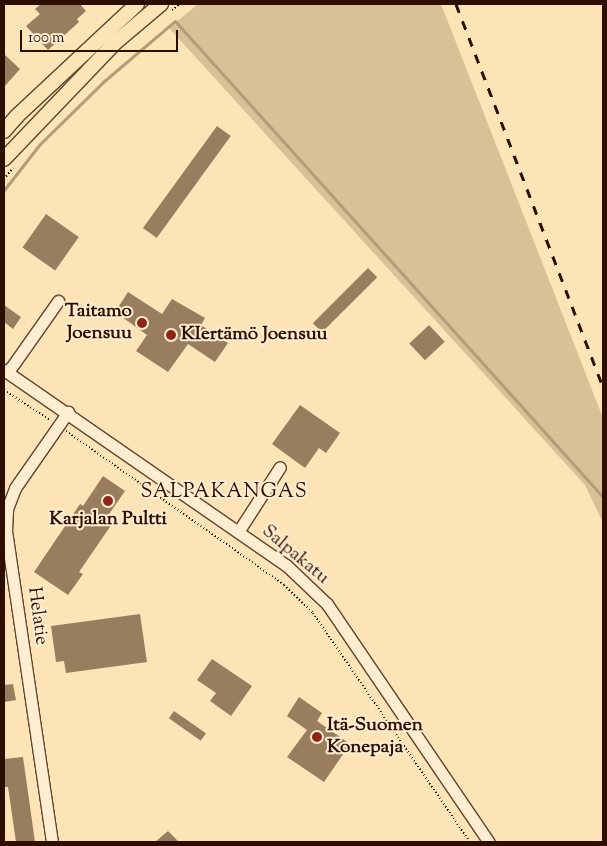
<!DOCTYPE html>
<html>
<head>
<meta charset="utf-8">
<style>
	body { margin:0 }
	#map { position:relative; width:607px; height:846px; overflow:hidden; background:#fde4b6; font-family:"Sorts Mill Goudy",serif }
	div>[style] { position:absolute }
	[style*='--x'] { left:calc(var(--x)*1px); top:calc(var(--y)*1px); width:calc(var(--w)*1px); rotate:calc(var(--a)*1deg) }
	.green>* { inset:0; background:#dac097 }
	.stream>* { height:3px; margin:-1.5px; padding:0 1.5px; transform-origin:1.5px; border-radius:1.5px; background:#b69b78 }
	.building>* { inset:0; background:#997d5f; transform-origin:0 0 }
	.path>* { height:2px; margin-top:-1px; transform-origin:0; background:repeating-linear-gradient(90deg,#2d0e00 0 1px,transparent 0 3.5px) }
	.roads { filter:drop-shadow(1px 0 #61442e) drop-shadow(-1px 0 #61442e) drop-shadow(0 1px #61442e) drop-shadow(0 -1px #61442e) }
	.minor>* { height:11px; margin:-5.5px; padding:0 5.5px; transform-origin:5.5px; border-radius:5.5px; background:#feedd0 }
	.major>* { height:14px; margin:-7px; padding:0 7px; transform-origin:7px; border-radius:7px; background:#fde4b6 }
	.rail>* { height:3px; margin-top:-1.5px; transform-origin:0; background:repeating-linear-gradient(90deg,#2d0e00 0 9px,transparent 0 18px) }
	.dots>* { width:14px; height:14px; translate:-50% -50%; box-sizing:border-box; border:2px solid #feedd0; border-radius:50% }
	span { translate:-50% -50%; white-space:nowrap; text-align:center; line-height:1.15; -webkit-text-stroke:4px #feedd0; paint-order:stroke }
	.poi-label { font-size:19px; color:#2d0e00; font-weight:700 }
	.right { translate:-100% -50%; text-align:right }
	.left { translate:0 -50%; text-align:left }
	.street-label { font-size:19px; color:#2d0e00 }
	.neighbourhood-label { font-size:20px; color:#2d0e00; letter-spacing:1px }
	.frame { position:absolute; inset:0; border:5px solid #2d0e00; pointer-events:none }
	.scale { position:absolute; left:20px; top:30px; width:158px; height:22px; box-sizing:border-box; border:2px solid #2d0e00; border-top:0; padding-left:6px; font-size:15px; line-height:18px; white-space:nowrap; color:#2d0e00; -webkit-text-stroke:4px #feedd0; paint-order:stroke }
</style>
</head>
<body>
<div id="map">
	<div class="green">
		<i style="clip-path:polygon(198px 4px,441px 4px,603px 418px,603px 523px,585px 485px,169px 28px)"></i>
	</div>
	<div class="stream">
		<i style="--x:4;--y:190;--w:58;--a:-52"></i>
		<i style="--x:40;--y:144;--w:88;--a:-44.5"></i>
		<i style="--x:103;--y:82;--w:94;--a:-40.3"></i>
		<i style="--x:175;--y:21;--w:640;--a:48.04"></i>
	</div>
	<div class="building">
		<i style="clip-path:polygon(41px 4px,80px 4px,86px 11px,77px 19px,79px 22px,48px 50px,26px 26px,40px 14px,35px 9px)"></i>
		<i style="clip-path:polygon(4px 54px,20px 69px,4px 87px)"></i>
		<i style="left:217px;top:126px;width:17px;height:126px;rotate:36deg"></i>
		<i style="left:46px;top:214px;width:40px;height:41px;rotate:35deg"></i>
		<i style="left:368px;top:268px;width:13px;height:78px;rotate:45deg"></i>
		<i style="clip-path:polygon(128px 292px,162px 314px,172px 299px,205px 318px,201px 325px,228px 343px,215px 362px,188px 344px,168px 372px,136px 351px,147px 335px,115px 312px)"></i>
		<i style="clip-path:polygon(4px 305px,21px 317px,13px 329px,4px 322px)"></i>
		<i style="left:429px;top:325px;width:23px;height:27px;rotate:47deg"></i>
		<i style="clip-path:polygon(300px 405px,340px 433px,326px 453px,319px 448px,305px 468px,272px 444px)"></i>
		<i style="clip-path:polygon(103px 476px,125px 491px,105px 520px,112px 524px,79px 572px,83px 574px,68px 595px,34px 572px,80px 504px,83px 506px)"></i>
		<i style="clip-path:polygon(140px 614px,147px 662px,66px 673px,64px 661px,56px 662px,51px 626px)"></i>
		<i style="clip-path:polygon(212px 659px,252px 686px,231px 716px,210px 701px,216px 693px,197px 680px)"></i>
		<i style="clip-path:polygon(13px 684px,16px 700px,4px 702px,4px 685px)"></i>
		<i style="clip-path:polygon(299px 697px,322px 713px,317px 721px,350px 744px,324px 782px,287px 757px,307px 730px,287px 716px)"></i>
		<i style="left:174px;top:711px;width:39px;height:9px;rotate:35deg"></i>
		<i style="clip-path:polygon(23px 757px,35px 842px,16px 842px,8px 787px,4px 787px,4px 759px)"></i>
		<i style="clip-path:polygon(168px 831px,179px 842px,155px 842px)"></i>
	</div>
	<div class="path">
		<i style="--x:172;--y:10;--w:10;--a:-37"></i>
		<i style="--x:4;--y:179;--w:14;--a:-51"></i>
		<i style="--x:4;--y:390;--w:55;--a:33.1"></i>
		<i style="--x:66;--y:431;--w:267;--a:35.2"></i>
		<i style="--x:284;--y:585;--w:40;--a:44"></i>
		<i style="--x:313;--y:613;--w:278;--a:55.6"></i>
	</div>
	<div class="roads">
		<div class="minor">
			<i style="--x:4;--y:370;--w:343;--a:34.7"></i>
			<i style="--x:286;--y:565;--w:57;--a:43.6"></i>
			<i style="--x:327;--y:604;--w:288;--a:55.8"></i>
			<i style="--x:8;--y:372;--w:87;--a:-54.8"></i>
			<i style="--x:238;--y:532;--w:77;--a:-57.1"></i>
			<i style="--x:52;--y:842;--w:314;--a:-98.4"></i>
			<i style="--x:6;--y:531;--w:22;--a:-87"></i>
			<i style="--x:7;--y:509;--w:22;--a:-69"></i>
			<i style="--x:15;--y:488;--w:93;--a:-55.1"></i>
		</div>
		<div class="major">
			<i style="--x:4;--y:131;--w:20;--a:-49"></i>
			<i style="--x:17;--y:116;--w:164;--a:-43"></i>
			<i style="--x:4;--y:159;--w:162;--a:-46.3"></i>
			<i style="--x:116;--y:42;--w:59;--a:-40.2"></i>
		</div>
	</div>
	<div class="rail">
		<i style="--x:456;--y:4;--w:410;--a:69"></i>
	</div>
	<div class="dots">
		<i style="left:142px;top:323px;background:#8f2418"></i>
		<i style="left:171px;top:335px;background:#8f2418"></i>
		<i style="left:108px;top:501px;background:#8f2418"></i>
		<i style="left:317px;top:737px;background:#8f2418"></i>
	</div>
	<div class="poi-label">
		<span class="right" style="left:132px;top:323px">Taitamo<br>Joensuu</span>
		<span class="left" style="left:181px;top:335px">KIertämö Joensuu</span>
		<span style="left:108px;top:520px">Karjalan Pultti</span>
		<span class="left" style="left:327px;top:737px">Itä-Suomen<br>Konepaja</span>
	</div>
	<div class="street-label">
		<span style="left:295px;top:555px;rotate:40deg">Salpakatu</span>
		<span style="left:37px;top:616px;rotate:82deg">Helatie</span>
	</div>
	<div class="neighbourhood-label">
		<span style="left:224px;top:492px">SALPAKANGAS</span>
	</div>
	<div class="frame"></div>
	<div class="scale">100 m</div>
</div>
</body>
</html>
